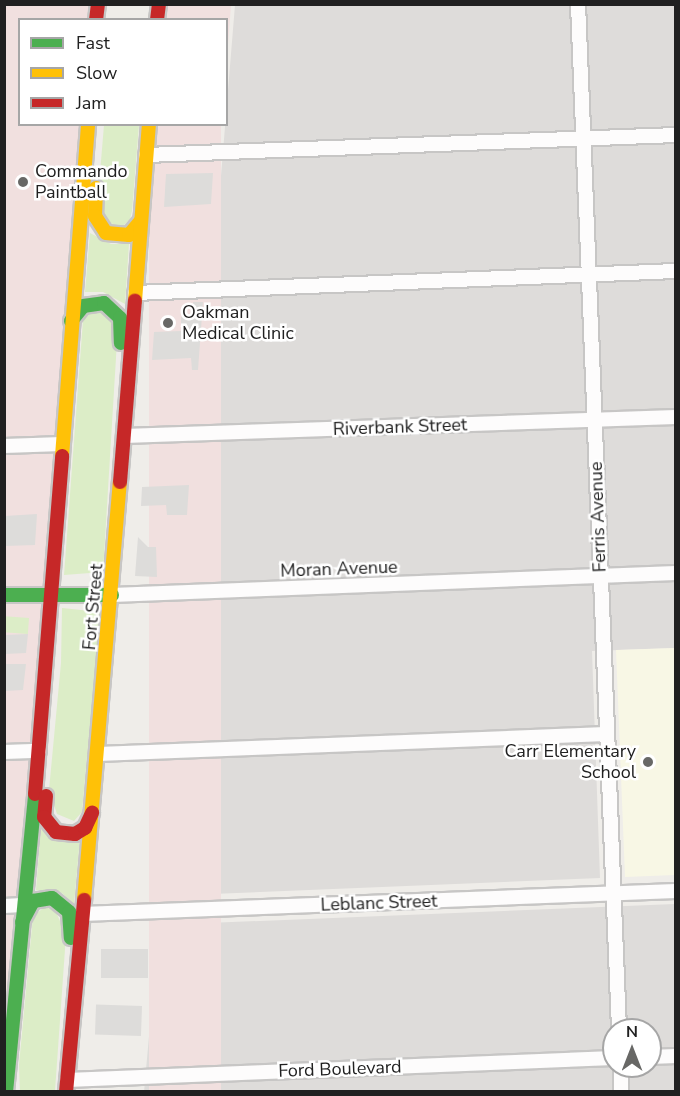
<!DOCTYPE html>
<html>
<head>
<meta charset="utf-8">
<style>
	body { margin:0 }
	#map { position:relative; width:680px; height:1096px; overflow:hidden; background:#efede9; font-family:"Nunito Sans",sans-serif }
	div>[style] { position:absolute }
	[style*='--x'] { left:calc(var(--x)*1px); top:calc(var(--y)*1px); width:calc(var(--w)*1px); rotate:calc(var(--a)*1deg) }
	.residential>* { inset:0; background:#dedcda }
	.commercial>* { inset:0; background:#f1e0df; transform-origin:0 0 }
	.education>* { inset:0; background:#f8f7e5 }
	.religious>* { inset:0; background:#dddcda; transform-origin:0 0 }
	.grass>* { inset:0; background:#dcedc7; transform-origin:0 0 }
	.roads { filter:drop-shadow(2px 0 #c7c6c5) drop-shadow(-2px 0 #c7c6c5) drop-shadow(0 2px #c7c6c5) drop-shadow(0 -2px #c7c6c5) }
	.street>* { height:14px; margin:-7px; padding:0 7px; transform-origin:7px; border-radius:7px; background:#fdfcfc }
	.fast>* { height:14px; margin:-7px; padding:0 7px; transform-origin:7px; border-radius:7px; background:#4caf50 }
	.slow>* { height:14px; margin:-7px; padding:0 7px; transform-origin:7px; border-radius:7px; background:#ffc107 }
	.jam>* { height:14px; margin:-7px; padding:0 7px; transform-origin:7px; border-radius:7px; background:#c62828 }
	.dots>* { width:16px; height:16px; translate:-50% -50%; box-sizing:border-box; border:3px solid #fff; border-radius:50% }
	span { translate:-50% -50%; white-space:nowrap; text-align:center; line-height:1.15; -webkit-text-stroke:5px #fff; paint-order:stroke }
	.poi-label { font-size:18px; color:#202020 }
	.left { translate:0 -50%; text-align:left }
	.right { translate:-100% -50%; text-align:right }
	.street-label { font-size:18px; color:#202020 }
	.frame { position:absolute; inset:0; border:6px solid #202020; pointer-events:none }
	.legend { position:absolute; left:18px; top:18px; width:210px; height:108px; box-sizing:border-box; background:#fff; border:2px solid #a6a6a6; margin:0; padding:8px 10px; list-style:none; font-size:18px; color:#202020 }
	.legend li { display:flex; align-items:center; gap:12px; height:30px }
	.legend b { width:30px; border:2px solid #a6a6a6 }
	.north { position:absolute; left:602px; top:1018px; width:60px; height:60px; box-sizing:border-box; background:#fff; border:2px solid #a6a6a6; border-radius:50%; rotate:0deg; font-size:16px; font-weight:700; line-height:24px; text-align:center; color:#202020 }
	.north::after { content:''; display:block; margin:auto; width:21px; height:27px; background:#686866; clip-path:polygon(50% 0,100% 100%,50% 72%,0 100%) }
</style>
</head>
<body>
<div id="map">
	<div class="residential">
		<i style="clip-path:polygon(235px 5px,675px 5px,675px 648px,592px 651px,600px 878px,162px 896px)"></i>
		<i style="clip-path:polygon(evenodd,675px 904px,675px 1091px,144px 1092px,159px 925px,675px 904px,614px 1030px,650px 1030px,650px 1066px,614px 1066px,614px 1030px)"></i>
	</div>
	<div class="commercial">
		<i style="clip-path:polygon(5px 5px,98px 5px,97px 19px,20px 20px,20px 124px,88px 125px,5px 1092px)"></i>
		<i style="clip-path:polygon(159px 5px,231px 5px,227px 58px,226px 20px,157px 20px)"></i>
		<i style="left:149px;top:125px;width:72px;height:971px"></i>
	</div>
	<div class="education">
		<i style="clip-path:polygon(675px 648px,675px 875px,625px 877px,616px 650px)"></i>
	</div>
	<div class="religious">
		<i style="clip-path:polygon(213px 173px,211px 204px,164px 207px,166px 174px)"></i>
		<i style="clip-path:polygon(193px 302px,203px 302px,198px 370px,192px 370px,191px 358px,152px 360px,154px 332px,181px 331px,181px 317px,194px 317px)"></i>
		<i style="clip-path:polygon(189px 485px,187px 515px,167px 515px,166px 505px,141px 506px,142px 487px)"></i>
		<i style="clip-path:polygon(37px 514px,35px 545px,5px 546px,5px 516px)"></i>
		<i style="clip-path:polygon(138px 537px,148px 547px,156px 547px,157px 577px,135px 576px)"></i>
		<i style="clip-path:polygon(28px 634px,26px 653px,5px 654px,5px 635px)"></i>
		<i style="clip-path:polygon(5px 664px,26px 664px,23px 690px,5px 691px)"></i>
		<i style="left:101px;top:949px;width:47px;height:29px"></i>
		<i style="left:142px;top:1006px;width:30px;height:46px;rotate:92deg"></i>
	</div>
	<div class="grass">
		<i style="clip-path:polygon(104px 125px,139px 125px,132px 211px,130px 219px,122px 227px,110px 223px,104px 216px,99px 185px)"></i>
		<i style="clip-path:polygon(90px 233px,111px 244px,129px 244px,125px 304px,103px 292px,85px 292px)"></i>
		<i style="clip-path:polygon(96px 309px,110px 319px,117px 341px,103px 572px,64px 575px,83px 320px)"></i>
		<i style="clip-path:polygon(62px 608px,100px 612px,82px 812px,74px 821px,57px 814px,49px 790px,61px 663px)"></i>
		<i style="left:29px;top:618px;width:16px;height:24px;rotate:94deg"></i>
		<i style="clip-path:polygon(41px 826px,80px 838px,74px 904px,62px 893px,36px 890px)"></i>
		<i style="clip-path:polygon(46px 906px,56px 912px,66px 935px,55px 1091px,20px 1092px,19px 1065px,33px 916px)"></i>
	</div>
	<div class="roads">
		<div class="street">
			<i style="--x:578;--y:4;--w:1027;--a:87.71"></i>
			<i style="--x:146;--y:155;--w:530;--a:-2.16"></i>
			<i style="--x:135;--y:293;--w:541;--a:-2.33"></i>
			<i style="--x:124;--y:436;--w:552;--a:-1.97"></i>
			<i style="--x:4;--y:446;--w:58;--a:-2"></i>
			<i style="--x:112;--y:595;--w:564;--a:-2.23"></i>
			<i style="--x:4;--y:752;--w:35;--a:-2"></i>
			<i style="--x:98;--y:754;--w:508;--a:-2.25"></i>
			<i style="--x:4;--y:906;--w:18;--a:-3"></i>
			<i style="--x:82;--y:914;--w:594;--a:-2.22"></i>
			<i style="--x:650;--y:1057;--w:26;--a:-2"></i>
			<i style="--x:621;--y:1066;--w:26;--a:90"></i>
			<i style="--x:67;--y:1080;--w:547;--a:-2.3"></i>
		</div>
		<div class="fast">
			<i style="--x:71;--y:321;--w:19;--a:-51"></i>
			<i style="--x:83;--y:306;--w:21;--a:-8"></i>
			<i style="--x:104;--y:303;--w:22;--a:43"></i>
			<i style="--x:120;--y:318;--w:25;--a:88"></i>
			<i style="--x:4;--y:595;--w:108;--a:0"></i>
			<i style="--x:22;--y:922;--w:24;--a:-62"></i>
			<i style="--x:33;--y:901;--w:19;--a:-9"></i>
			<i style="--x:52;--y:898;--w:22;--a:39"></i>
			<i style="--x:69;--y:912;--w:26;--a:86"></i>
			<i style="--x:6;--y:1092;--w:299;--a:-84.4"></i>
		</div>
		<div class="slow">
			<i style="--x:96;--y:188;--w:28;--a:92"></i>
			<i style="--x:95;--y:216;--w:20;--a:57"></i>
			<i style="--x:106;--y:233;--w:23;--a:5"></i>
			<i style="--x:129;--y:235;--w:17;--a:-50"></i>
			<i style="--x:135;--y:301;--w:178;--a:-85.5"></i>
			<i style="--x:62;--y:456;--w:333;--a:-85.5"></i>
			<i style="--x:84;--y:900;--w:420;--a:-85.1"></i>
		</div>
		<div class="jam">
			<i style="--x:96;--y:20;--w:16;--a:-83"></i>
			<i style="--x:157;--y:20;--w:16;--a:-83"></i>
			<i style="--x:120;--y:482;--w:182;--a:-85.3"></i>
			<i style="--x:35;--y:794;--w:339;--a:-85.4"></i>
			<i style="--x:46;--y:796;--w:21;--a:95"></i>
			<i style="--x:44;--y:817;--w:19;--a:51"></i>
			<i style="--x:56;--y:832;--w:19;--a:6"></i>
			<i style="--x:75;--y:834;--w:12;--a:-31"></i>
			<i style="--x:85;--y:828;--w:17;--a:-65"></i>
			<i style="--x:66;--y:1092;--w:193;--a:-84.6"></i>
		</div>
	</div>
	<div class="dots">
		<i style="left:23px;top:182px;background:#686866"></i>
		<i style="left:168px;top:323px;background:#686866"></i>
		<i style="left:648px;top:762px;background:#686866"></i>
	</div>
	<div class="poi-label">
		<span class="left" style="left:35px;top:182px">Commando<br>Paintball</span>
		<span class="left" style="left:182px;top:323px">Oakman<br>Medical Clinic</span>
		<span class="right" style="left:636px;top:762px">Carr Elementary<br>School</span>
	</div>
	<div class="street-label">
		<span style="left:400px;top:427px;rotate:-2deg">Riverbank Street</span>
		<span style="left:598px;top:517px;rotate:-92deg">Ferris Avenue</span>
		<span style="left:339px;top:569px;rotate:-2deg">Moran Avenue</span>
		<span style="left:93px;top:607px;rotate:-85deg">Fort Street</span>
		<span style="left:379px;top:903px;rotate:-2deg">Leblanc Street</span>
		<span style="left:340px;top:1069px;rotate:-2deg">Ford Boulevard</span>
	</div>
	<div class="frame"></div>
	<ul class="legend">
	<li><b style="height:8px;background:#4caf50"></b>Fast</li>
	<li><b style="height:8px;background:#ffc107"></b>Slow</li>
	<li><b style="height:8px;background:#c62828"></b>Jam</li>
	</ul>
	<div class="north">N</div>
</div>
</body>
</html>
